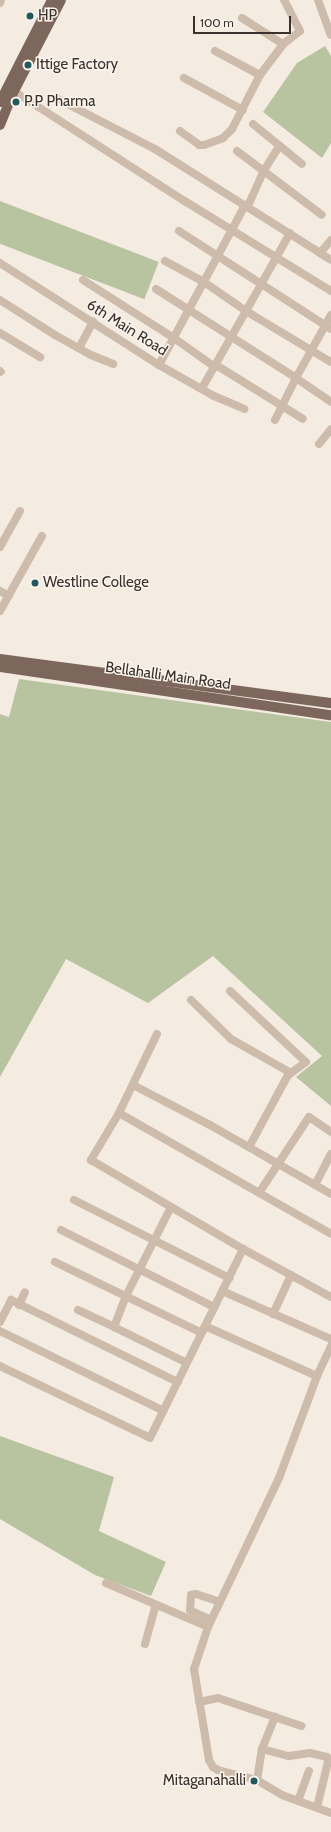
<!DOCTYPE html>
<html>
<head>
<meta charset="utf-8">
<style>
	body { margin:0 }
	#map { position:relative; width:331px; height:1832px; overflow:hidden; background:#f4ebe1; font-family:Cabin,sans-serif }
	div>[style] { position:absolute }
	[style*='--x'] { left:calc(var(--x)*1px); top:calc(var(--y)*1px); width:calc(var(--w)*1px); rotate:calc(var(--a)*1deg) }
	.green>* { inset:0; background:#b8c4a0; transform-origin:0 0 }
	.minor>* { height:8px; margin:-4px; padding:0 4px; transform-origin:4px; border-radius:4px; background:#cdbbac }
	.major>* { height:10px; margin:-5px; padding:0 5px; transform-origin:5px; border-radius:5px; background:#7d675c }
	.dots>* { width:11px; height:11px; translate:-50% -50%; box-sizing:border-box; border:2px solid #fbf5ee; border-radius:50% }
	span { translate:-50% -50%; white-space:nowrap; text-align:center; line-height:1.15; -webkit-text-stroke:3px #fbf5ee; paint-order:stroke }
	.poi-label { font-size:15px; color:#3b302b }
	.left { translate:0 -50%; text-align:left }
	.right { translate:-100% -50%; text-align:right }
	.street-label { font-size:15px; color:#3b302b }
	.scale { position:absolute; left:193px; top:16px; width:98px; height:18px; box-sizing:border-box; border:2px solid #3b302b; border-top:0; padding-left:5px; font-size:12px; line-height:14px; white-space:nowrap; color:#3b302b; -webkit-text-stroke:3px #fbf5ee; paint-order:stroke }
</style>
</head>
<body>
<div id="map">
	<div class="green">
		<i style="clip-path:polygon(325px 46px,331px 56px,331px 143px,322px 158px,263px 112px,297px 63px)"></i>
		<i style="left:0;top:201px;width:170px;height:40px;rotate:21deg"></i>
		<i style="clip-path:polygon(19px 679px,331px 722px,331px 1106px,296px 1077px,322px 1056px,213px 956px,148px 1003px,66px 959px,0 1077px,0 714px,9px 717px)"></i>
		<i style="clip-path:polygon(0 1436px,114px 1477px,99px 1531px,166px 1562px,151px 1596px,95px 1575px,0 1519px)"></i>
	</div>
	<div class="minor">
		<i style="--x:318;--y:0;--w:37;--a:70"></i>
		<i style="--x:0;--y:3;--w:3;--a:-72"></i>
		<i style="--x:242;--y:18;--w:49;--a:32.4"></i>
		<i style="--x:215;--y:51;--w:51;--a:28.1"></i>
		<i style="--x:184;--y:78;--w:67;--a:28.5"></i>
		<i style="--x:9;--y:88;--w:207;--a:32.8"></i>
		<i style="--x:183;--y:200;--w:174;--a:31.6"></i>
		<i style="--x:58;--y:99;--w:109;--a:27.3"></i>
		<i style="--x:155;--y:149;--w:195;--a:32.2"></i>
		<i style="--x:253;--y:124;--w:63;--a:39.2"></i>
		<i style="--x:180;--y:131;--w:24;--a:36"></i>
		<i style="--x:199;--y:145;--w:5;--a:0"></i>
		<i style="--x:204;--y:145;--w:20;--a:-20"></i>
		<i style="--x:223;--y:138;--w:13;--a:-45"></i>
		<i style="--x:232;--y:129;--w:61;--a:-62.6"></i>
		<i style="--x:260;--y:75;--w:39;--a:-53"></i>
		<i style="--x:283;--y:44;--w:21;--a:-37"></i>
		<i style="--x:300;--y:31;--w:35;--a:-117"></i>
		<i style="--x:237;--y:151;--w:106;--a:37"></i>
		<i style="--x:248;--y:206;--w:37;--a:-66"></i>
		<i style="--x:263;--y:172;--w:31;--a:-58"></i>
		<i style="--x:179;--y:231;--w:181;--a:32.8"></i>
		<i style="--x:290;--y:233;--w:90;--a:119.4"></i>
		<i style="--x:246;--y:311;--w:99;--a:31"></i>
		<i style="--x:331;--y:240;--w:17;--a:130"></i>
		<i style="--x:320;--y:253;--w:13;--a:32"></i>
		<i style="--x:165;--y:261;--w:44;--a:28.3"></i>
		<i style="--x:204;--y:282;--w:51;--a:34.6"></i>
		<i style="--x:246;--y:311;--w:89;--a:119.7"></i>
		<i style="--x:0;--y:263;--w:189;--a:32.7"></i>
		<i style="--x:159;--y:365;--w:63;--a:29.4"></i>
		<i style="--x:214;--y:396;--w:33;--a:23"></i>
		<i style="--x:83;--y:280;--w:108;--a:32.5"></i>
		<i style="--x:174;--y:338;--w:50;--a:35.3"></i>
		<i style="--x:156;--y:289;--w:166;--a:32.4"></i>
		<i style="--x:296;--y:378;--w:47;--a:116.6"></i>
		<i style="--x:0;--y:300;--w:65;--a:32.5"></i>
		<i style="--x:55;--y:335;--w:41;--a:29.1"></i>
		<i style="--x:91;--y:355;--w:24;--a:22"></i>
		<i style="--x:331;--y:315;--w:72;--a:119.1"></i>
		<i style="--x:296;--y:378;--w:42;--a:34.4"></i>
		<i style="--x:0;--y:333;--w:47;--a:31"></i>
		<i style="--x:79;--y:348;--w:30;--a:-62"></i>
		<i style="--x:159;--y:365;--w:182;--a:-61.7"></i>
		<i style="--x:216;--y:365;--w:102;--a:31.8"></i>
		<i style="--x:0;--y:371;--w:1;--a:45"></i>
		<i style="--x:319;--y:444;--w:19;--a:-51"></i>
		<i style="--x:0;--y:547;--w:41;--a:-60.9"></i>
		<i style="--x:0;--y:591;--w:10;--a:29"></i>
		<i style="--x:0;--y:611;--w:86;--a:-60.8"></i>
		<i style="--x:230;--y:991;--w:104;--a:43.1"></i>
		<i style="--x:306;--y:1062;--w:22;--a:144"></i>
		<i style="--x:288;--y:1075;--w:82;--a:118.4"></i>
		<i style="--x:191;--y:1000;--w:56;--a:44.3"></i>
		<i style="--x:231;--y:1039;--w:69;--a:29.5"></i>
		<i style="--x:157;--y:1034;--w:88;--a:115.7"></i>
		<i style="--x:119;--y:1113;--w:244;--a:29.7"></i>
		<i style="--x:133;--y:1085;--w:87;--a:27.5"></i>
		<i style="--x:210;--y:1125;--w:139;--a:29.7"></i>
		<i style="--x:119;--y:1113;--w:55;--a:120.8"></i>
		<i style="--x:91;--y:1160;--w:176;--a:30.4"></i>
		<i style="--x:243;--y:1249;--w:100;--a:28.6"></i>
		<i style="--x:315;--y:1185;--w:35;--a:-63"></i>
		<i style="--x:259;--y:1193;--w:91;--a:-56.7"></i>
		<i style="--x:309;--y:1117;--w:27;--a:34"></i>
		<i style="--x:74;--y:1200;--w:174;--a:26.7"></i>
		<i style="--x:61;--y:1230;--w:171;--a:26.7"></i>
		<i style="--x:55;--y:1262;--w:163;--a:25.8"></i>
		<i style="--x:222;--y:1291;--w:119;--a:23.8"></i>
		<i style="--x:19;--y:1305;--w:14;--a:-65"></i>
		<i style="--x:78;--y:1310;--w:40;--a:25"></i>
		<i style="--x:114;--y:1327;--w:33;--a:-69"></i>
		<i style="--x:126;--y:1296;--w:100;--a:-63.2"></i>
		<i style="--x:273;--y:1314;--w:43;--a:-65.2"></i>
		<i style="--x:0;--y:1322;--w:25;--a:-63"></i>
		<i style="--x:11;--y:1300;--w:186;--a:26.2"></i>
		<i style="--x:205;--y:1326;--w:123;--a:24.1"></i>
		<i style="--x:317;--y:1376;--w:33;--a:-65"></i>
		<i style="--x:114;--y:1327;--w:77;--a:26.2"></i>
		<i style="--x:0;--y:1331;--w:182;--a:26"></i>
		<i style="--x:0;--y:1366;--w:166;--a:25.6"></i>
		<i style="--x:150;--y:1438;--w:211;--a:-63.8"></i>
		<i style="--x:317;--y:1376;--w:109;--a:110.4"></i>
		<i style="--x:279;--y:1478;--w:165;--a:115.5"></i>
		<i style="--x:208;--y:1627;--w:44;--a:108.4"></i>
		<i style="--x:194;--y:1669;--w:92;--a:80.6"></i>
		<i style="--x:209;--y:1760;--w:8;--a:60"></i>
		<i style="--x:213;--y:1767;--w:6;--a:31"></i>
		<i style="--x:218;--y:1770;--w:40;--a:14.4"></i>
		<i style="--x:257;--y:1780;--w:29;--a:31"></i>
		<i style="--x:282;--y:1795;--w:52;--a:20.2"></i>
		<i style="--x:106;--y:1583;--w:111;--a:23.3"></i>
		<i style="--x:211;--y:1620;--w:23;--a:-155"></i>
		<i style="--x:190;--y:1610;--w:15;--a:-86"></i>
		<i style="--x:191;--y:1595;--w:5;--a:-11"></i>
		<i style="--x:196;--y:1594;--w:25;--a:18"></i>
		<i style="--x:145;--y:1644;--w:41;--a:-74.6"></i>
		<i style="--x:199;--y:1702;--w:19;--a:-12"></i>
		<i style="--x:218;--y:1698;--w:88;--a:18.6"></i>
		<i style="--x:262;--y:1749;--w:28;--a:15"></i>
		<i style="--x:289;--y:1756;--w:21;--a:-8"></i>
		<i style="--x:310;--y:1753;--w:17;--a:13"></i>
		<i style="--x:327;--y:1757;--w:5;--a:79"></i>
		<i style="--x:328;--y:1762;--w:46;--a:103.7"></i>
		<i style="--x:257;--y:1780;--w:31;--a:-81"></i>
		<i style="--x:262;--y:1749;--w:35;--a:-68"></i>
		<i style="--x:298;--y:1801;--w:32;--a:-70"></i>
	</div>
	<div class="major">
		<i style="--x:0;--y:102;--w:114;--a:-63"></i>
		<i style="--x:0;--y:125;--w:37;--a:-68"></i>
		<i style="--x:14;--y:91;--w:102;--a:-62.7"></i>
		<i style="--x:0;--y:659;--w:334;--a:7.6"></i>
		<i style="--x:0;--y:667;--w:334;--a:8.3"></i>
	</div>
	<div class="dots">
		<i style="left:30px;top:16px;background:#1f5a5e"></i>
		<i style="left:28px;top:65px;background:#1f5a5e"></i>
		<i style="left:16px;top:102px;background:#1f5a5e"></i>
		<i style="left:35px;top:583px;background:#1f5a5e"></i>
		<i style="left:254px;top:1781px;background:#1f5a5e"></i>
	</div>
	<div class="poi-label">
		<span class="left" style="left:38px;top:16px">HP</span>
		<span class="left" style="left:36px;top:65px">Ittige Factory</span>
		<span class="left" style="left:24px;top:102px">P.P Pharma</span>
		<span class="left" style="left:43px;top:583px">Westline College</span>
		<span class="right" style="left:246px;top:1781px">Mitaganahalli</span>
	</div>
	<div class="street-label">
		<span style="left:127px;top:328px;rotate:32deg">6th Main Road</span>
		<span style="left:168px;top:676px;rotate:8deg">Bellahalli Main Road</span>
	</div>
	<div class="scale">100 m</div>
</div>
</body>
</html>
